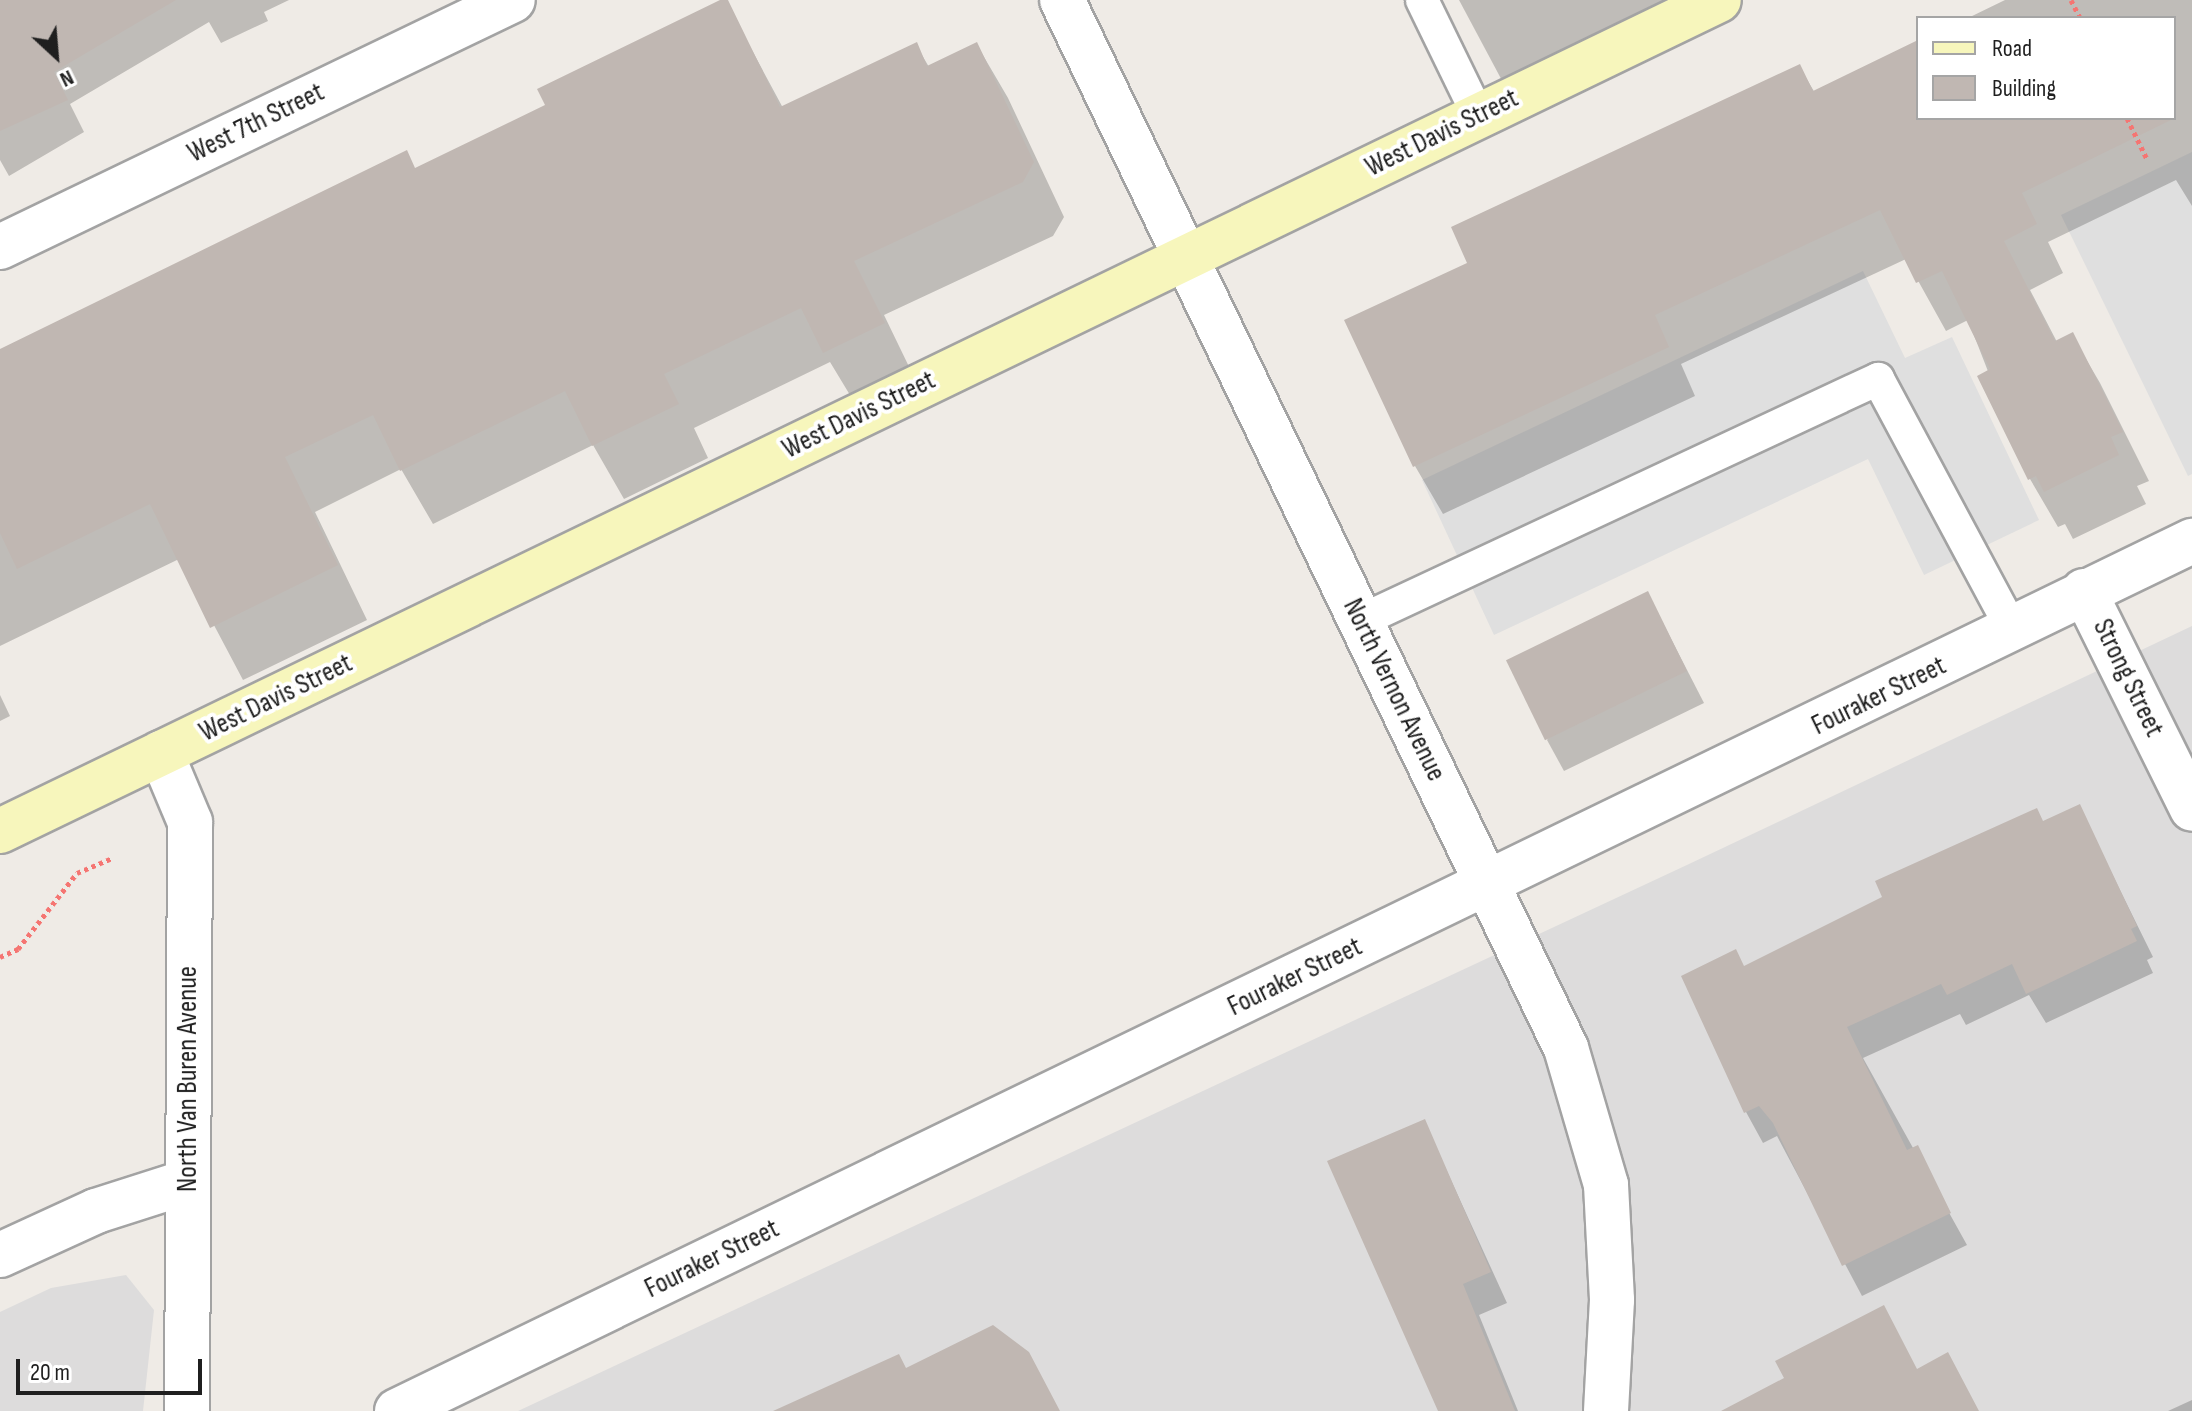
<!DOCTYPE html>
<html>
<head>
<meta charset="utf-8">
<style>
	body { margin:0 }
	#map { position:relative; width:2192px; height:1411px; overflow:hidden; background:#efebe6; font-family:"Sofia Sans Condensed",sans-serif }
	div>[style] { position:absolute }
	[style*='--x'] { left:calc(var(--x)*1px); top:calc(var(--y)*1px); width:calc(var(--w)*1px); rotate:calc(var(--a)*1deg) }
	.residential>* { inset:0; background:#dddcdc }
	.parking>* { inset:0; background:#dfdfdf }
	.shadow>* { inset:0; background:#0003 }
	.building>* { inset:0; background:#c0b7b2; transform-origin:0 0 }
	.path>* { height:5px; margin-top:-2.5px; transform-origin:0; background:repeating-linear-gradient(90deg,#f57572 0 4px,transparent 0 8px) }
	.roads { filter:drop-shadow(2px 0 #a3a3a3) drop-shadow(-2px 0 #a3a3a3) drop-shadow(0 2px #a3a3a3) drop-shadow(0 -2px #a3a3a3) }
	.service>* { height:32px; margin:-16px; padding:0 16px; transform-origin:16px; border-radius:16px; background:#fff }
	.minor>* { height:44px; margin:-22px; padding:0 22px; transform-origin:22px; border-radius:22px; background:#fff }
	.tertiary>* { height:44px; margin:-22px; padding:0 22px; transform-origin:22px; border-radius:22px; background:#fff }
	.secondary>* { height:44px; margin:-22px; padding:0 22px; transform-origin:22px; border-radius:22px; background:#f7f6bc }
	span { translate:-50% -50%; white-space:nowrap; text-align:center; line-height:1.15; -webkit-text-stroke:8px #fff; paint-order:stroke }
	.street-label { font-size:28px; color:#1f1f1f }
	.legend { position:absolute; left:1916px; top:16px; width:260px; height:104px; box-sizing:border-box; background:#fff; border:2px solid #a5a5a5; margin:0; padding:10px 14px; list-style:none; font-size:24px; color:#1f1f1f }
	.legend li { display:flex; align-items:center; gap:16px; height:40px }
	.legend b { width:40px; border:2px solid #a5a5a5 }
	.north { position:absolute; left:16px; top:16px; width:80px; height:80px; -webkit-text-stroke:6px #fff; paint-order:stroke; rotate:154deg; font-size:22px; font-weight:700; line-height:32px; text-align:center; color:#1f1f1f }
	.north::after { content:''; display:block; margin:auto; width:28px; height:36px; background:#1f1f1f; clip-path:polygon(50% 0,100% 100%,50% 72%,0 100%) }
	.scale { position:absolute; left:16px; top:1359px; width:186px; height:36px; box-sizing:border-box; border:4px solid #1f1f1f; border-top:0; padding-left:10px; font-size:24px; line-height:28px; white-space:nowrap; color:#1f1f1f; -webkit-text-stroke:6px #fff; paint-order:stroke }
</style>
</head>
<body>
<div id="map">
	<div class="residential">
		<i style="clip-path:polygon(2192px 626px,2192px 1411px,518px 1411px,1689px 864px)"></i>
		<i style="clip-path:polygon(126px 1275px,154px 1310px,143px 1411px,0 1411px,0 1312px,51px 1288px)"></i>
	</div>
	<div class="parking">
		<i style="clip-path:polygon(2192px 152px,2192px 474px,2188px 476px,2061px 215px)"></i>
		<i style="clip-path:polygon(1863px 271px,1905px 358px,1952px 337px,2039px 520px,1924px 575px,1868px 459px,1494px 635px,1422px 480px)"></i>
	</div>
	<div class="shadow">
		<i style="clip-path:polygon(0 0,289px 0,264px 12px,268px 21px,221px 43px,209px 22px,70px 104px,84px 132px,9px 176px,0 160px)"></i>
		<i style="clip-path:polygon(725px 0,783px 108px,916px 45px,929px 67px,977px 45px,1008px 98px,1064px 217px,1053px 236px,884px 315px,914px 377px,856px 405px,830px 362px,694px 428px,708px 458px,624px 499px,593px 445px,433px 524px,401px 469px,315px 512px,367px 620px,243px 680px,179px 559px,0 646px,0 351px,416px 170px,547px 106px)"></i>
		<i style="clip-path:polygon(1459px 0,1694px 0,1506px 88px)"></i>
		<i style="clip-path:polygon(2005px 0,2192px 0,2192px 206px,2176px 180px,2048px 242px,2063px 273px,2030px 290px,2057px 342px,2072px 335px,2100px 383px,2149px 481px,2137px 486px,2146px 504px,2073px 539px,2065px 524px,2058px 527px,2030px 479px,1968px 320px,1946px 331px,1906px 259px,1681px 364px,1695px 396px,1443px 514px,1415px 466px,1470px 264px,1799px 66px,1815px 93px,1918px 43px,1918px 118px,2174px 118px,2174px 18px,1968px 18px)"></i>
		<i style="clip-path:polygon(1648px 594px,1704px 703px,1564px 771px,1547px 740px)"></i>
		<i style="clip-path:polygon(0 695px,10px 716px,0 721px)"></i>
		<i style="clip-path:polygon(2079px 807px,2153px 957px,2147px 960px,2153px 973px,2046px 1023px,2029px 995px,1966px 1025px,1960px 1014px,1863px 1058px,1967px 1245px,1862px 1296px,1777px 1136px,1763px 1143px,1746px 1112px,1745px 968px)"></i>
		<i style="clip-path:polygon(1424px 1121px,1507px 1303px,1479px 1315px,1518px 1411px,1440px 1411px)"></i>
		<i style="clip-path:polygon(2192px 1400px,2192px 1411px,2168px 1411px)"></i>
	</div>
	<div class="building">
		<i style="clip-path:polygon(0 0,176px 0,54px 72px,68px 100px,0 131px)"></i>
		<i style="clip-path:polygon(720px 0,728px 0,780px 107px,917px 42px,927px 66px,977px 42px,1034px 162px,1023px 182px,854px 261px,885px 323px,823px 353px,801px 308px,664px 374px,679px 404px,592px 446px,565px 391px,400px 471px,373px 415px,285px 457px,338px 565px,210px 628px,150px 504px,17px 569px,0 533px,0 349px,407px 150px,415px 168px,545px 105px,537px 89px)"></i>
		<i style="clip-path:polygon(1918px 40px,1918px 118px,2175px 118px,2022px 193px,2037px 224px,2004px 241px,2055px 341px,2073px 332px,2123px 432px,2111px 437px,2119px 455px,2044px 492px,2036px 476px,2028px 480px,1977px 376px,1990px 369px,1942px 271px,1916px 283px,1880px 210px,1655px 315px,1669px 347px,1413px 467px,1344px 320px,1467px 263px,1451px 227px,1800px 64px,1813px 91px)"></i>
		<i style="left:1648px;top:591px;width:89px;height:158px;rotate:64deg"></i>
		<i style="clip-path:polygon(2080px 804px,2137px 926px,2131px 929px,2137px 941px,2026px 994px,2012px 964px,1947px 995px,1941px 984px,1847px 1027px,1907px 1150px,1918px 1145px,1951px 1213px,1842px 1266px,1773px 1123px,1759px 1106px,1744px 1113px,1681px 976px,1736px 949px,1744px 966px,1882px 897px,1875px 881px,2037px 808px,2043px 821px)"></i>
		<i style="clip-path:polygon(1425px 1119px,1491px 1272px,1463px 1284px,1515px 1411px,1438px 1411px,1327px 1161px)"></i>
		<i style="clip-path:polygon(1884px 1305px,1917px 1369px,1948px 1352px,1979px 1411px,1721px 1411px,1784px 1378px,1775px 1361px)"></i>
		<i style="clip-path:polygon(993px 1325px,1029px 1352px,1060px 1411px,773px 1411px,899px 1354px,906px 1368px)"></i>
	</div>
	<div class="path">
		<i style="--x:2071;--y:0;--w:20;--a:63"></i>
		<i style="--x:2127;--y:118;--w:46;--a:64"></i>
		<i style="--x:0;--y:957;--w:20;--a:-24"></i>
		<i style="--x:18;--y:949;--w:96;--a:-52.2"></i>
		<i style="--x:77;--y:873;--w:39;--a:-23"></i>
	</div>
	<div class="roads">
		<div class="service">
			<i style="--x:1422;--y:0;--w:128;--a:64"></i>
			<i style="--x:1360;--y:621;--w:572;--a:-25.04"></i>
			<i style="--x:1878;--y:379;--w:286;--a:61.8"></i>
		</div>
		<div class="minor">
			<i style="--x:1062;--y:0;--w:1163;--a:64.32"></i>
			<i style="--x:1566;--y:1048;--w:143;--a:73.7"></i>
			<i style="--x:1606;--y:1185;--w:115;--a:87"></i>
			<i style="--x:1612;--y:1300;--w:111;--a:93.1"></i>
			<i style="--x:2084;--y:591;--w:243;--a:63.6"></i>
			<i style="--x:161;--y:753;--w:75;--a:67.2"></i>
			<i style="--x:190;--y:822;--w:589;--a:90.29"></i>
			<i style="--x:0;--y:1255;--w:106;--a:-24.6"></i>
			<i style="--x:96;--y:1211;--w:96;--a:-17.7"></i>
			<i style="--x:397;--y:1411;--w:1995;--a:-25.86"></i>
		</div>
		<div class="tertiary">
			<i style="--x:0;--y:247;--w:569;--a:-25.71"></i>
		</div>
		<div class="secondary">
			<i style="--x:0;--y:831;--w:1909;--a:-25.8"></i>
		</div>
	</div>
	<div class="street-label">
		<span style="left:256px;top:123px;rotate:-26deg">West 7th Street</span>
		<span style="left:1442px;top:133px;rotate:-26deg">West Davis Street</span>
		<span style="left:859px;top:415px;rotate:-26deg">West Davis Street</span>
		<span style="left:2128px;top:678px;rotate:64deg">Strong Street</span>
		<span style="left:1394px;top:690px;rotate:64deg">North Vernon Avenue</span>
		<span style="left:1879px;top:696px;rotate:-26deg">Fouraker Street</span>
		<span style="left:276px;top:698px;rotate:-26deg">West Davis Street</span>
		<span style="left:1295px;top:977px;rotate:-26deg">Fouraker Street</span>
		<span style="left:188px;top:1079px;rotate:-90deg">North Van Buren Avenue</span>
		<span style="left:712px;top:1259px;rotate:-26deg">Fouraker Street</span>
	</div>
	<ul class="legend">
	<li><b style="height:10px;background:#f7f6bc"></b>Road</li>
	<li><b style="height:22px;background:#c0b7b2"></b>Building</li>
	</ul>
	<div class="north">N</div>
	<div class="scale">20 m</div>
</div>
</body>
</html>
